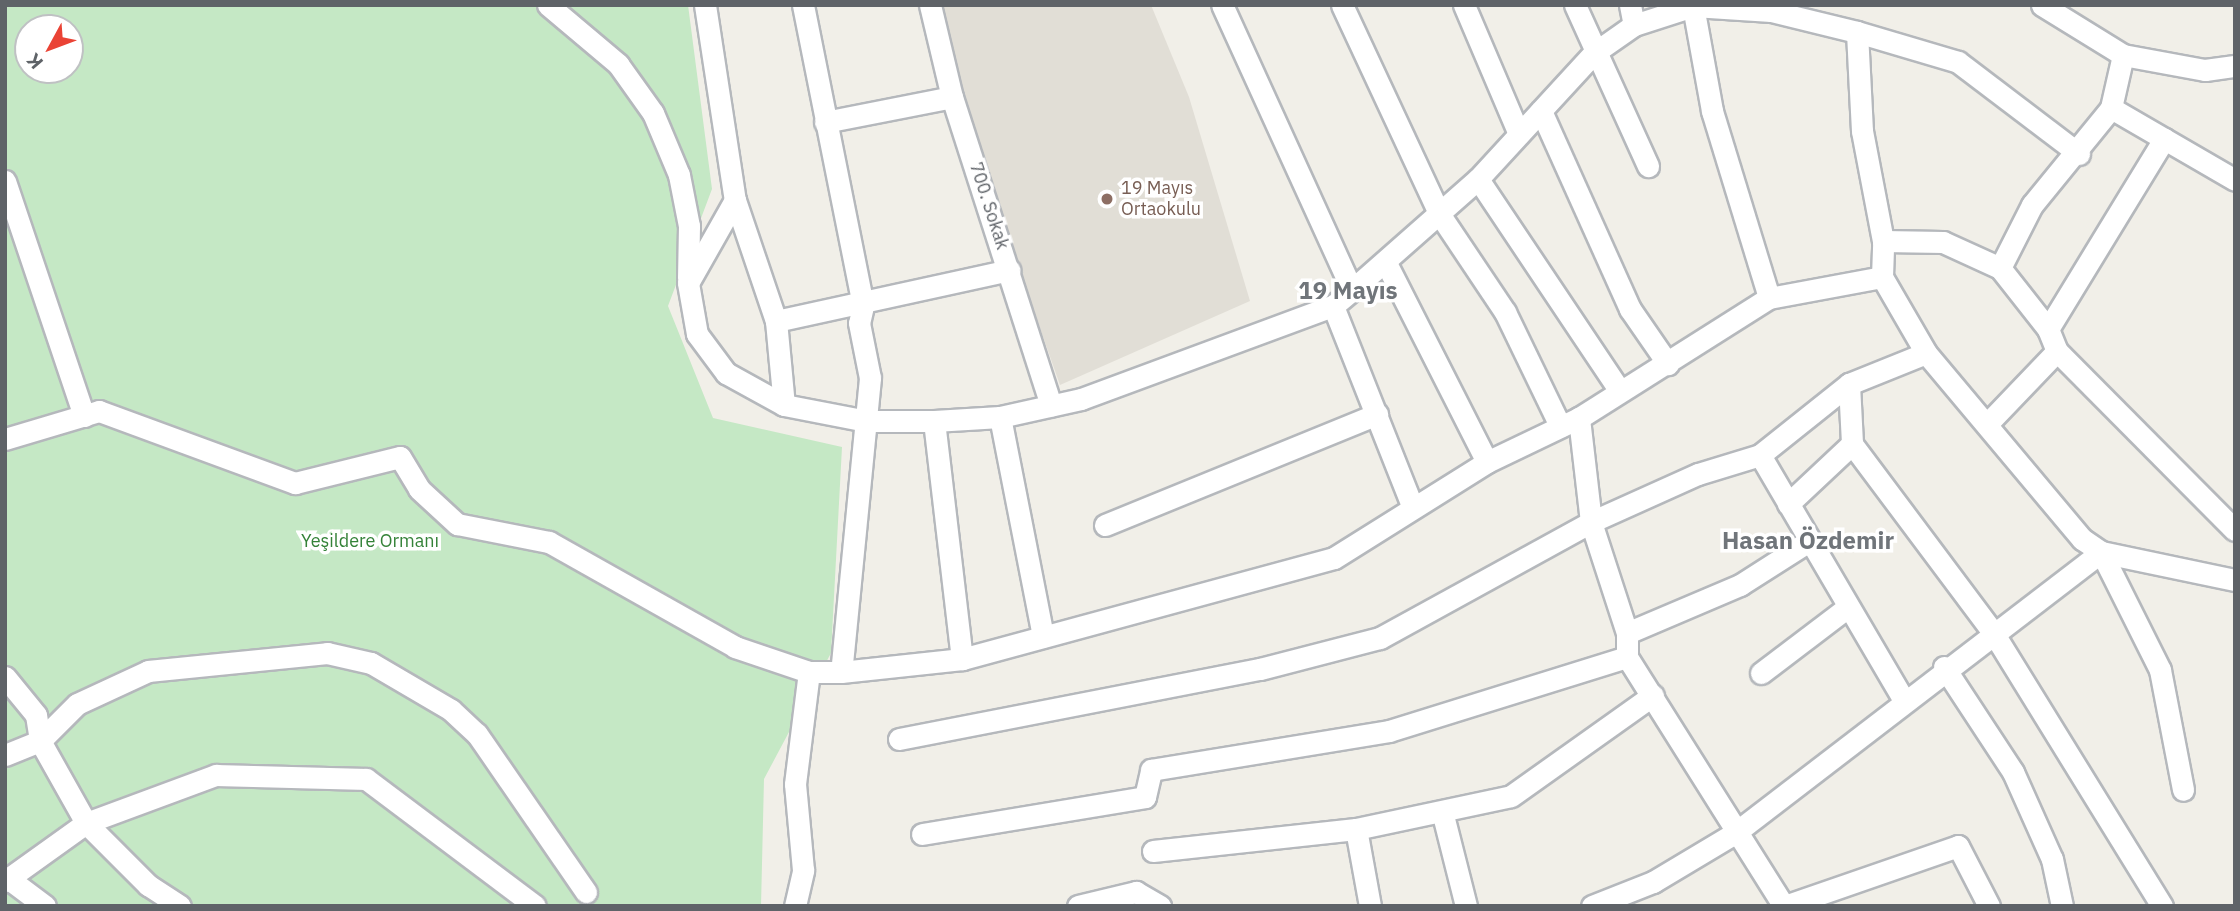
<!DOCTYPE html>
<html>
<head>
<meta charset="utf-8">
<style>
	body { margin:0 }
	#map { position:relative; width:2240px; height:911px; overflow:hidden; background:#f1efe8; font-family:"IBM Plex Sans",sans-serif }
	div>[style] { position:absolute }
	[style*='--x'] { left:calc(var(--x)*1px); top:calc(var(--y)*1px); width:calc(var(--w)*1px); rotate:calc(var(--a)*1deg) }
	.education>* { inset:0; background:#e1ded6 }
	.green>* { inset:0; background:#c5e8c5 }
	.roads { filter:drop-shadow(2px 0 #b5b8bc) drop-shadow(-2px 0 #b5b8bc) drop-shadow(0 2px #b5b8bc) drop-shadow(0 -2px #b5b8bc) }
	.minor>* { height:21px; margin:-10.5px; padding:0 10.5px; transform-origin:10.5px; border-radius:10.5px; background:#fff }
	.dots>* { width:19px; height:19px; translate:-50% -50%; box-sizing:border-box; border:4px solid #fff; border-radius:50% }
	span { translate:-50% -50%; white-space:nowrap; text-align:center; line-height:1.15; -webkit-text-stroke:7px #fff; paint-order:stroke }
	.education-label { font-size:18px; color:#785e54 }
	.left { translate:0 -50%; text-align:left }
	.street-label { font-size:18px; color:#5f6368 }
	.park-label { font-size:18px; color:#348238 }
	.district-label { font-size:24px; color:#70757a; font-weight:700 }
	.frame { position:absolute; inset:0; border:7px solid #5f6368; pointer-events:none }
	.north { position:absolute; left:14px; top:14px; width:70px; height:70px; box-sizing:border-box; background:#fff; border:2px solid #bfc1c3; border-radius:50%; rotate:229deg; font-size:19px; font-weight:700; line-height:28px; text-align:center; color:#5f6368 }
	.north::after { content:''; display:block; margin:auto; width:24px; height:32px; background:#ea4335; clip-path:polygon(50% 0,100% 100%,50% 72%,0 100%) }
</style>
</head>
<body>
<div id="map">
	<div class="education">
		<i style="clip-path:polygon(938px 5px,1151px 5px,1189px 97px,1250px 301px,1060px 385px,958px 95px)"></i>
	</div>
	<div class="green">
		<i style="clip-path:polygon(evenodd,5px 5px,688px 5px,712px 189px,668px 306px,713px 418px,842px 447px,831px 653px,764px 779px,761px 906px,5px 906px,5px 5px,28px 28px,70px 28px,70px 70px,28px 70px,28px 28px)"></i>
	</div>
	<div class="roads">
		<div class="minor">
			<i style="--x:548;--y:5;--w:92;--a:40.1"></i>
			<i style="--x:618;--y:64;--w:60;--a:54.5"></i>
			<i style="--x:653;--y:113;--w:67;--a:67.2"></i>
			<i style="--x:679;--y:175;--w:52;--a:78.9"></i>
			<i style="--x:689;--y:226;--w:52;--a:91.1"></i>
			<i style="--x:705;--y:5;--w:197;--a:81.3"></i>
			<i style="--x:735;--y:200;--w:95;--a:119.5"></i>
			<i style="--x:688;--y:283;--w:52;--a:80"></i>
			<i style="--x:697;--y:334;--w:49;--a:53.4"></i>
			<i style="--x:726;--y:373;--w:66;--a:28.9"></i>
			<i style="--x:784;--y:405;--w:85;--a:10.9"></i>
			<i style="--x:867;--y:421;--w:67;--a:0"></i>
			<i style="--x:934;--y:421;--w:66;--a:-3.5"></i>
			<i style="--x:1000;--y:417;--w:83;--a:-12.5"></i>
			<i style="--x:1081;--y:399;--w:269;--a:-20.3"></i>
			<i style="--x:1333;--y:306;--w:25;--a:-40"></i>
			<i style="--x:1352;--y:290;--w:313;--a:-114.5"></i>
			<i style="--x:803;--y:5;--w:307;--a:78.7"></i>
			<i style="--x:863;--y:306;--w:17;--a:103"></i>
			<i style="--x:859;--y:323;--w:56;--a:78.7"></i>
			<i style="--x:870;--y:378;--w:295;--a:95.6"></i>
			<i style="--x:930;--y:5;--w:95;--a:76.6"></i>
			<i style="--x:952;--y:97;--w:324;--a:72.2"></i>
			<i style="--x:1342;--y:5;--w:232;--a:65"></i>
			<i style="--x:1440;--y:215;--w:117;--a:56.2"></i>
			<i style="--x:1505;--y:312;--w:127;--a:64.2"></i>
			<i style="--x:1464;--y:5;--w:140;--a:66.9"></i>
			<i style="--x:1575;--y:5;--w:177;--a:65.6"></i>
			<i style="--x:1630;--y:5;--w:20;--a:79"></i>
			<i style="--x:1634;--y:25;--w:62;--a:-17.9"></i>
			<i style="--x:2042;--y:5;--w:95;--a:31.7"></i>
			<i style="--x:2123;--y:55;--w:54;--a:102.8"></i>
			<i style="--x:2111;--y:108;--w:143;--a:30.1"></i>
			<i style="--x:1857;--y:32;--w:105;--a:16.5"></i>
			<i style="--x:1958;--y:62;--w:152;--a:37.2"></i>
			<i style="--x:2123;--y:55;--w:83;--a:10.4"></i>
			<i style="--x:2205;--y:70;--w:30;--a:-8"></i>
			<i style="--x:1541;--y:111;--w:217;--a:65.8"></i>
			<i style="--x:1630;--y:309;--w:67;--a:55.4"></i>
			<i style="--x:825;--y:122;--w:129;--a:-11.1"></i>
			<i style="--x:1478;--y:179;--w:254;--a:56.2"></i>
			<i style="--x:5;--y:181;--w:248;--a:71.4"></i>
			<i style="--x:735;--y:200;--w:128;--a:71.3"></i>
			<i style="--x:776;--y:321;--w:84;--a:84.6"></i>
			<i style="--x:1883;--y:241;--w:60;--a:1"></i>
			<i style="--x:1943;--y:242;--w:63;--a:24.5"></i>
			<i style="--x:2000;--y:268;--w:78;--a:51.8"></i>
			<i style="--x:2048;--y:329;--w:24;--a:68"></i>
			<i style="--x:2057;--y:351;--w:101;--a:133.8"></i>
			<i style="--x:1386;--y:263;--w:223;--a:63.1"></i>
			<i style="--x:2000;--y:268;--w:71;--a:-63.1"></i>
			<i style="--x:2032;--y:205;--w:125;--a:-50.8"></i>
			<i style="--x:1882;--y:277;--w:88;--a:59.9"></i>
			<i style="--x:1352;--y:290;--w:168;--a:-41.4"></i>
			<i style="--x:1478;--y:179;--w:171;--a:-47.4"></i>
			<i style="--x:1594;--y:53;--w:49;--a:-35"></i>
			<i style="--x:1333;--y:306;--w:215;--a:68.4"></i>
			<i style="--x:776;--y:321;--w:239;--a:-12.3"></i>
			<i style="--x:2048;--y:329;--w:223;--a:-58.6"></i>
			<i style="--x:2057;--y:351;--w:252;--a:45.2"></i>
			<i style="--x:1849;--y:384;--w:60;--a:87.1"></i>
			<i style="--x:1852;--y:444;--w:237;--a:53.2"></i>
			<i style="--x:1994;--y:634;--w:320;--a:58.3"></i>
			<i style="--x:1000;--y:417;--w:224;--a:78.9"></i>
			<i style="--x:934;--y:421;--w:240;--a:83.3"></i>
			<i style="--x:5;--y:439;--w:98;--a:-16.6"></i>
			<i style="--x:99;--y:411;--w:209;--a:20.2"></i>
			<i style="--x:295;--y:483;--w:108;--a:-13.9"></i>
			<i style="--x:400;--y:457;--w:37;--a:59"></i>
			<i style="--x:419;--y:489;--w:52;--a:42.6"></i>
			<i style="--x:457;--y:524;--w:94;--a:11.1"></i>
			<i style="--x:549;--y:542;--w:214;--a:29.4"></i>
			<i style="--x:735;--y:647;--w:78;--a:18.7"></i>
			<i style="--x:809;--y:672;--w:32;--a:0"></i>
			<i style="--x:841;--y:672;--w:122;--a:-6.1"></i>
			<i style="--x:962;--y:659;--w:385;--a:-15.2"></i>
			<i style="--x:1334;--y:558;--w:181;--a:-32.1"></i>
			<i style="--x:1487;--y:462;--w:102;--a:-25.6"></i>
			<i style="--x:1760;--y:455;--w:284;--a:59.6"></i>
			<i style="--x:1788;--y:504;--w:88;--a:-43.2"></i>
			<i style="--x:1105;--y:525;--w:294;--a:-22.2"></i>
			<i style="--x:1627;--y:633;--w:117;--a:-108"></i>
			<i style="--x:1591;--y:522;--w:105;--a:-96.6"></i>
			<i style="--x:1579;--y:418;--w:225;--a:-32.3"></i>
			<i style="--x:1769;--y:298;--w:115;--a:-10.5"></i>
			<i style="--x:1882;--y:277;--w:36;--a:-88"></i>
			<i style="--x:1883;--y:241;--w:112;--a:-100.8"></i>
			<i style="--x:1862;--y:131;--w:99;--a:-92.9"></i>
			<i style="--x:1857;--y:32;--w:89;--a:-166.3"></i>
			<i style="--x:1771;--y:11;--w:78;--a:-176.3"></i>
			<i style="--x:1693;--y:6;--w:107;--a:79.7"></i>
			<i style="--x:1712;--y:111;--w:195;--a:73"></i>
			<i style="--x:1627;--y:657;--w:294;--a:57.8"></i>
			<i style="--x:1944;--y:667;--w:126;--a:56.7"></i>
			<i style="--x:2013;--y:772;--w:95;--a:65.9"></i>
			<i style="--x:2052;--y:859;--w:48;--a:78"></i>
			<i style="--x:1761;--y:673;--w:109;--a:-37.2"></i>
			<i style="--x:5;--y:677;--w:49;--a:50.8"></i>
			<i style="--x:36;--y:715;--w:26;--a:81"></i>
			<i style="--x:40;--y:741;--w:94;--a:60.7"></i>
			<i style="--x:86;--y:823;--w:88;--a:45"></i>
			<i style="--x:148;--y:885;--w:38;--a:33"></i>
			<i style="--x:899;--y:739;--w:368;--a:-11"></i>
			<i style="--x:1260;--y:669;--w:124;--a:-14.5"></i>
			<i style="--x:1380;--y:638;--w:241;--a:-28.8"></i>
			<i style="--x:1591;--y:522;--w:117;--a:-24.2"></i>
			<i style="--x:1698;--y:474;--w:65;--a:-17"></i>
			<i style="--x:1760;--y:455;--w:114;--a:-38.6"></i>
			<i style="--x:1849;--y:384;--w:83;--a:-21.9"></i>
			<i style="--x:1926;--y:353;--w:243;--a:50"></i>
			<i style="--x:2082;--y:539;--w:23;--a:34"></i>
			<i style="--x:2101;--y:552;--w:132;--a:63.4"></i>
			<i style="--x:2160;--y:670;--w:122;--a:79.1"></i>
			<i style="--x:5;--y:755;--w:38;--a:-22"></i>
			<i style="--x:40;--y:741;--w:52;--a:-45"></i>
			<i style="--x:77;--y:704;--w:78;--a:-24.9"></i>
			<i style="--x:148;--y:671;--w:180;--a:-5.7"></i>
			<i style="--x:327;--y:653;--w:45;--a:12.8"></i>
			<i style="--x:371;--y:663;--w:93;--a:30.4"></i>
			<i style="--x:451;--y:710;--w:35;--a:43"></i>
			<i style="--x:477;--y:734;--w:192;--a:55.4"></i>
			<i style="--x:1443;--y:815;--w:94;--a:75.8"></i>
			<i style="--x:1356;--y:829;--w:78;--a:79.7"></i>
			<i style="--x:922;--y:834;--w:226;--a:-9.4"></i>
			<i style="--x:1145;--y:797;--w:28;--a:-77"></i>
			<i style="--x:1151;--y:770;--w:241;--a:-9.3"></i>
			<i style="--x:1389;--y:731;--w:249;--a:-17.3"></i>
			<i style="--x:1627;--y:657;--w:24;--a:-90"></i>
			<i style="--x:1627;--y:633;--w:123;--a:-23"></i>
			<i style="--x:1740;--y:585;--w:82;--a:-32.5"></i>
			<i style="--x:1153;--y:851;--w:204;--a:-6.2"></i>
			<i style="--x:1356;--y:829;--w:158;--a:-12"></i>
			<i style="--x:1511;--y:796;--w:174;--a:-35.4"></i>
			<i style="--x:9;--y:879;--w:45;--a:36.9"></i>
			<i style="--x:5;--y:881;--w:100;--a:-35.6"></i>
			<i style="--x:86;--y:823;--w:139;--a:-20.3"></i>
			<i style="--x:216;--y:775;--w:150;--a:1.5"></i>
			<i style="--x:366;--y:779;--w:211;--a:36.9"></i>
			<i style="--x:795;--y:906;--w:37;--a:-77"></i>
			<i style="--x:803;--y:870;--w:86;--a:-95.3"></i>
			<i style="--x:795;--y:784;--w:113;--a:-82.9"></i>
			<i style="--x:1078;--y:906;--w:60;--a:-13.6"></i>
			<i style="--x:1136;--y:892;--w:28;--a:30"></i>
			<i style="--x:1592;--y:906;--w:66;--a:-21.5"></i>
			<i style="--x:1653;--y:882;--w:96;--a:-30.9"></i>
			<i style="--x:1735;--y:833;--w:461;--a:-37.5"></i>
			<i style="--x:2101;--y:552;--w:137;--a:11.8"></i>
			<i style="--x:1785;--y:906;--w:183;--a:-19.1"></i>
			<i style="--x:1958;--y:846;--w:68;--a:62.7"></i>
		</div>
	</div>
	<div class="dots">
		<i style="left:1107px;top:199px;background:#8d6e63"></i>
	</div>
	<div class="education-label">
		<span class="left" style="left:1121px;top:199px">19 Mayıs<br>Ortaokulu</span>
	</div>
	<div class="street-label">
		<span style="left:989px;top:206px;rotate:72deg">700. Sokak</span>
	</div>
	<div class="park-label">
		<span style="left:370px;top:541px">Yeşildere Ormanı</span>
	</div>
	<div class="district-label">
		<span style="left:1348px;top:291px">19 Mayıs</span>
		<span style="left:1808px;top:541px">Hasan Özdemir</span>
	</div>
	<div class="frame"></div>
	<div class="north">K</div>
</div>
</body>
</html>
